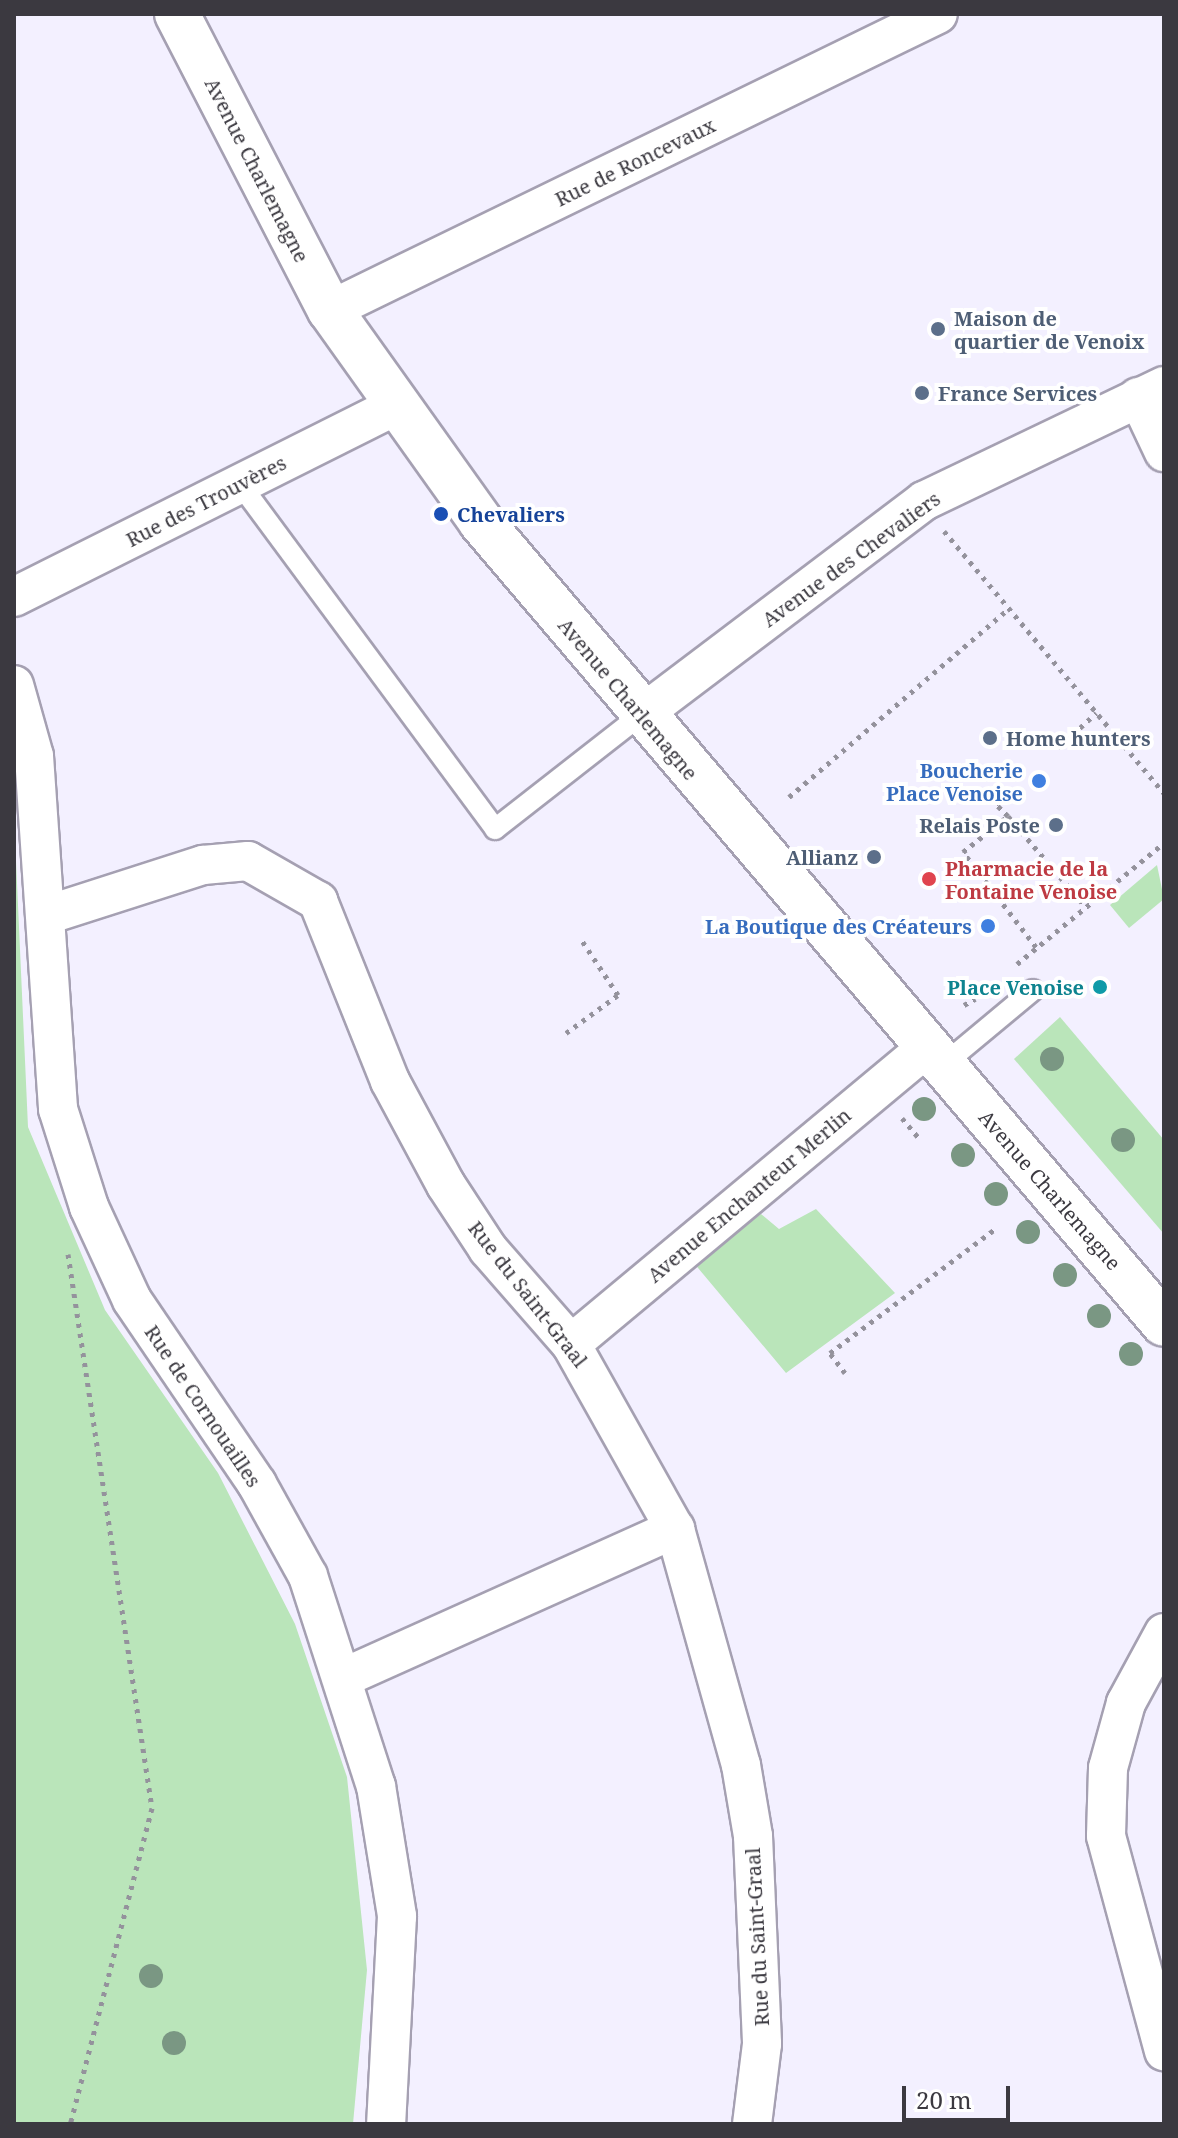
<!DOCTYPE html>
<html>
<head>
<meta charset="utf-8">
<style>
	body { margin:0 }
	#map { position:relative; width:1178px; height:2138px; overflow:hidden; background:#f3f0ff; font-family:"Noto Serif",serif }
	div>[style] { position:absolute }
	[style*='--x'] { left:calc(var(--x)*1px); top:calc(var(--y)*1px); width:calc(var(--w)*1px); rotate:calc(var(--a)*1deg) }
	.green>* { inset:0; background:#bae5ba }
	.path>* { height:5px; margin-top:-2.5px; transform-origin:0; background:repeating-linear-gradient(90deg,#94929c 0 4px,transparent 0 10px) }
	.roads { filter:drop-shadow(2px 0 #a5a0b2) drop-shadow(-2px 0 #a5a0b2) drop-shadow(0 2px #a5a0b2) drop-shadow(0 -2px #a5a0b2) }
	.lane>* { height:20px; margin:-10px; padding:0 10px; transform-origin:10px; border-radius:10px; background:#fff }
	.street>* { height:38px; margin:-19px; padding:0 19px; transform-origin:19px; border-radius:19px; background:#fff }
	.secondary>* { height:44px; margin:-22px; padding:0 22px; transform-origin:22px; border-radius:22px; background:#fff }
	.trees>* { width:24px; height:24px; margin:-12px; border-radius:50%; background:#7a9783 }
	.dots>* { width:22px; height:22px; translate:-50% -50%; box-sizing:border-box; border:4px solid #fff; border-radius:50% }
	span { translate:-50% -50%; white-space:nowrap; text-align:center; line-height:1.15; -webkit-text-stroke:8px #fff; paint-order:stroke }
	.street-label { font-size:20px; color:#3b3940 }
	.service-label { font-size:20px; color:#4e5e75; font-weight:700 }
	.left { translate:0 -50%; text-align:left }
	.right { translate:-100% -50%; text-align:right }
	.transit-label { font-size:20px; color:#164399; font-weight:700 }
	.shop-label { font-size:20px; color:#366cbe; font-weight:700 }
	.health-label { font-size:20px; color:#be3a42; font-weight:700 }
	.culture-label { font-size:20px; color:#0d838f; font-weight:700 }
	.frame { position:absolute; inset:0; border:16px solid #3b3940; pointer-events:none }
	.scale { position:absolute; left:902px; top:2086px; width:108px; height:36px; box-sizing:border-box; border:4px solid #3b3940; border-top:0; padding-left:10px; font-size:24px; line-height:28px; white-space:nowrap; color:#3b3940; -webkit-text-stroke:6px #fff; paint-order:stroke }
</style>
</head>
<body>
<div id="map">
	<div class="green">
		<i style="clip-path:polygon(14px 816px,28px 1127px,105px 1310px,218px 1473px,295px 1624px,347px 1777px,367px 1970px,353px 2124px,14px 2124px)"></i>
		<i style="clip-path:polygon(1157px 865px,1164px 899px,1129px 928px,1110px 905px)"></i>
		<i style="clip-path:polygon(1060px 1017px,1164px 1140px,1164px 1234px,1014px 1059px)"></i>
		<i style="clip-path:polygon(816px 1209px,895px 1293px,786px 1373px,693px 1262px,761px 1214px,779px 1229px)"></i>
	</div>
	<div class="path">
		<i style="--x:944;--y:531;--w:342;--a:50"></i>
		<i style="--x:1058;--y:748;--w:52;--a:-42.6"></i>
		<i style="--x:789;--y:797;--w:289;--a:-40.6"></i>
		<i style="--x:1008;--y:816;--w:17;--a:-135"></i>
		<i style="--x:996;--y:804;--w:19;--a:-43"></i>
		<i style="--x:1036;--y:947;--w:120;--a:-127.5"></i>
		<i style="--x:963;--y:852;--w:58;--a:-38.7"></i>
		<i style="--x:1008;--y:816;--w:118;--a:49.5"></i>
		<i style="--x:1017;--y:964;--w:190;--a:-39.5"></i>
		<i style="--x:964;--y:1005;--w:13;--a:-29"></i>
		<i style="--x:566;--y:1033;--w:64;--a:-36.2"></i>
		<i style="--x:618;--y:995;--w:67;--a:-123.5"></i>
		<i style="--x:902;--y:1118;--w:26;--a:50"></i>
		<i style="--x:68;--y:1254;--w:560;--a:81.38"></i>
		<i style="--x:152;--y:1808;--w:326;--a:104.5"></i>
		<i style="--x:845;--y:1373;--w:25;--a:-127"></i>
		<i style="--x:830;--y:1353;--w:206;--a:-36.9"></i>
	</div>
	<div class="roads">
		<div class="lane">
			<i style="--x:240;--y:484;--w:429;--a:53.5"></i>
			<i style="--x:495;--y:829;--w:185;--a:-38"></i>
			<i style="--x:943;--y:1065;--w:117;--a:-39.8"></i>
		</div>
		<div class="street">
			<i style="--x:330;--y:310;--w:676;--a:-25.96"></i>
			<i style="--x:1138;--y:397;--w:61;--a:64.7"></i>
			<i style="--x:14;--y:597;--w:428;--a:-26.6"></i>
			<i style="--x:14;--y:685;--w:74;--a:74.3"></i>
			<i style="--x:34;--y:756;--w:354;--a:86.1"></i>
			<i style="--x:58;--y:1109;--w:103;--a:72.4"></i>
			<i style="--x:89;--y:1207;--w:102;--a:65.2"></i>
			<i style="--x:132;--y:1300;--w:222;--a:55.8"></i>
			<i style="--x:257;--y:1484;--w:105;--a:61"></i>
			<i style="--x:308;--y:1576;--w:221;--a:72.1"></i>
			<i style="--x:376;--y:1786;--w:132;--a:80.8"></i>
			<i style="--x:397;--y:1916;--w:208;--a:93"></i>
			<i style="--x:641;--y:715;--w:355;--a:-37.1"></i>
			<i style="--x:924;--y:501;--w:266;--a:-25.6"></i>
			<i style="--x:47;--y:915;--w:164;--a:-17.8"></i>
			<i style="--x:203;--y:865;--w:45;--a:-5.1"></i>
			<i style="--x:248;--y:861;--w:81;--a:29.7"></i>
			<i style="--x:318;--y:901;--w:194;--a:68.2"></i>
			<i style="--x:390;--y:1081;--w:118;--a:61.7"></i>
			<i style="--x:446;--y:1185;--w:77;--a:56.7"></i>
			<i style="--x:488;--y:1249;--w:126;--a:48.9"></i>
			<i style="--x:571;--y:1344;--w:212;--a:60.7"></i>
			<i style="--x:675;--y:1529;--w:245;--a:74.4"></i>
			<i style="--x:741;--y:1765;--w:72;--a:80.4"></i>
			<i style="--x:753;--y:1836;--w:208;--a:87.5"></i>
			<i style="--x:762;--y:2044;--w:81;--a:97.1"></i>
			<i style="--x:571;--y:1344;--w:464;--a:-39.8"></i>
			<i style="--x:1164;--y:1633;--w:80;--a:118.5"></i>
			<i style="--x:1126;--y:1703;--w:67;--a:105.5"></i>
			<i style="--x:1108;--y:1768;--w:68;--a:91.7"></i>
			<i style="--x:1106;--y:1836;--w:223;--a:74.9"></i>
			<i style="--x:345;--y:1677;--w:362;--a:-24.2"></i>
		</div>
		<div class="secondary">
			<i style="--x:177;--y:14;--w:333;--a:62.7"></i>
			<i style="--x:330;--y:310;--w:260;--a:54.5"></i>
			<i style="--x:481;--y:522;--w:1053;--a:49.58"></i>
		</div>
	</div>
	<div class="trees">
		<i style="left:1052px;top:1059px"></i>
		<i style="left:924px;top:1109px"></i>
		<i style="left:1123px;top:1140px"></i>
		<i style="left:963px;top:1155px"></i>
		<i style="left:996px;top:1194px"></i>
		<i style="left:1028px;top:1232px"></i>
		<i style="left:1065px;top:1275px"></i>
		<i style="left:1099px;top:1316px"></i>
		<i style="left:1131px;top:1354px"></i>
		<i style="left:151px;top:1976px"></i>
		<i style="left:174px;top:2043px"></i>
	</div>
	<div class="dots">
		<i style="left:938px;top:329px;background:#5c6f8a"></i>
		<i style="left:922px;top:393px;background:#5c6f8a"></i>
		<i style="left:441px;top:514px;background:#1a4fb4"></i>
		<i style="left:990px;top:738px;background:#5c6f8a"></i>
		<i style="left:1039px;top:781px;background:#3f7fe0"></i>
		<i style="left:1056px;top:825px;background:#5c6f8a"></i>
		<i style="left:874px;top:857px;background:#5c6f8a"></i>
		<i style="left:929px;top:879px;background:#e0444e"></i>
		<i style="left:988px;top:926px;background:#3f7fe0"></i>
		<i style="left:1100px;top:987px;background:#0f9aa8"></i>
	</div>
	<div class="street-label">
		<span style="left:635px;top:162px;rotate:-26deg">Rue de Roncevaux</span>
		<span style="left:257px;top:170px;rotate:63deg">Avenue Charlemagne</span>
		<span style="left:206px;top:501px;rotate:-27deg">Rue des Trouvères</span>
		<span style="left:851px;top:559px;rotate:-36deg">Avenue des Chevaliers</span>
		<span style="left:628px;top:699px;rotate:50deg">Avenue Charlemagne</span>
		<span style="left:1050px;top:1190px;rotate:49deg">Avenue Charlemagne</span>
		<span style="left:749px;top:1195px;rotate:-40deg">Avenue Enchanteur Merlin</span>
		<span style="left:528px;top:1294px;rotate:52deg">Rue du Saint-Graal</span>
		<span style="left:203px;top:1406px;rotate:56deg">Rue de Cornouailles</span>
		<span style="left:757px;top:1937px;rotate:-93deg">Rue du Saint-Graal</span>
	</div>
	<div class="service-label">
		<span class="left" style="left:954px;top:330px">Maison de<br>quartier de Venoix</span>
		<span class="left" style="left:938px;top:393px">France Services</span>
		<span class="left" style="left:1006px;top:738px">Home hunters</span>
		<span class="right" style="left:1040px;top:825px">Relais Poste</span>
		<span class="right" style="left:858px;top:857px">Allianz</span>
	</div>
	<div class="transit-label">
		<span class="left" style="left:457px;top:514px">Chevaliers</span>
	</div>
	<div class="shop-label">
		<span class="right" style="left:1023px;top:782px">Boucherie<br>Place Venoise</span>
		<span class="right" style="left:972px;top:926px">La Boutique des Créateurs</span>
	</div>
	<div class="health-label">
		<span class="left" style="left:945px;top:880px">Pharmacie de la<br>Fontaine Venoise</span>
	</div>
	<div class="culture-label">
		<span class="right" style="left:1084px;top:987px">Place Venoise</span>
	</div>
	<div class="frame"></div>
	<div class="scale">20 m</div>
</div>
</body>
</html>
